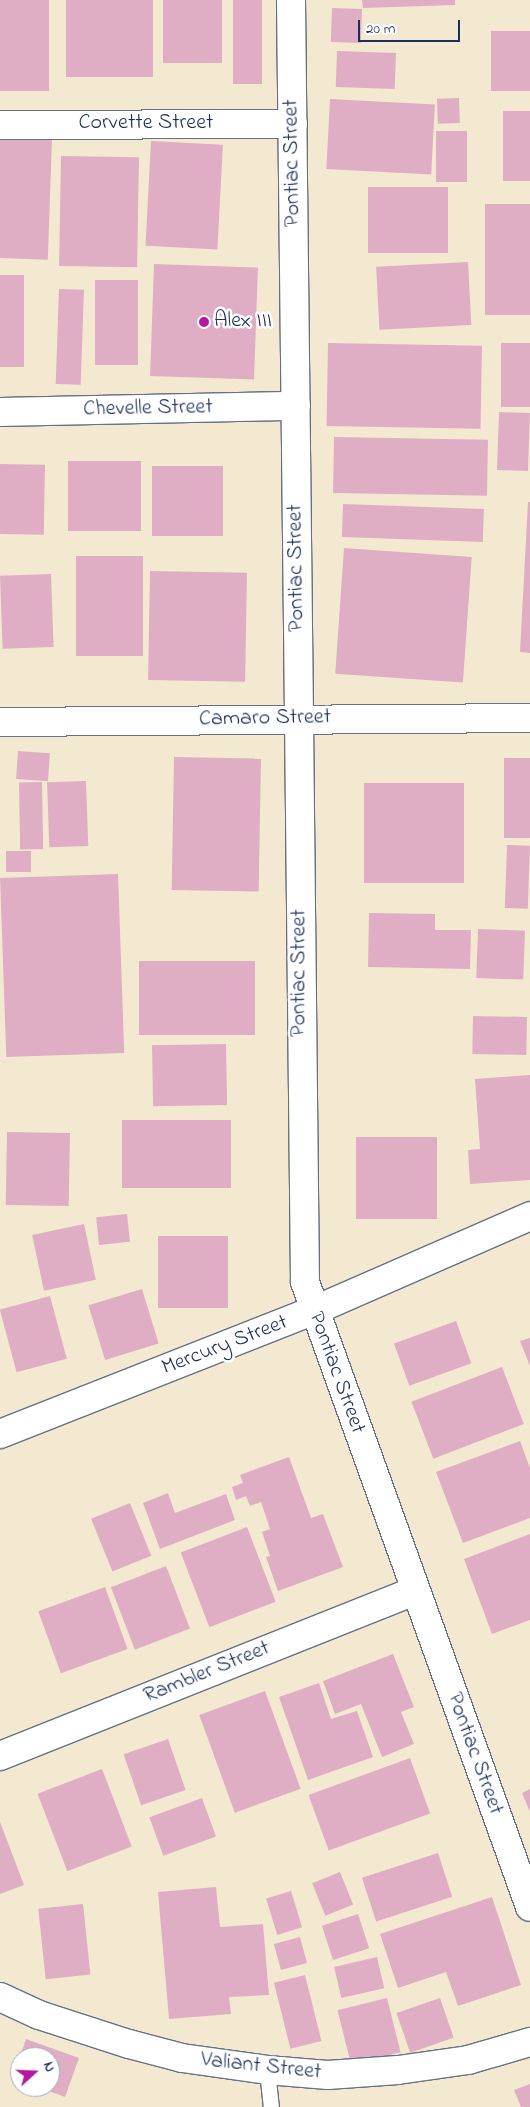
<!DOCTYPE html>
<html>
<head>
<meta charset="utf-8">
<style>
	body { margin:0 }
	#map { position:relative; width:530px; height:2107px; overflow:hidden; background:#f3e9d1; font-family:"Indie Flower",sans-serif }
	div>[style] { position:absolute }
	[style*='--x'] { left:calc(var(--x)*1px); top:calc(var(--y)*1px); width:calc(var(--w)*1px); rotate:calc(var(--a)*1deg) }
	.building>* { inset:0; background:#dfaec4; transform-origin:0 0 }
	.roads { filter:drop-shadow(1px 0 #677086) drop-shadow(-1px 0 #677086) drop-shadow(0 1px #677086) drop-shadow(0 -1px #677086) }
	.lane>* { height:15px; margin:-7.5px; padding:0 7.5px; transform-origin:7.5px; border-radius:7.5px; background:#fff }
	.street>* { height:28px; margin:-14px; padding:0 14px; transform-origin:14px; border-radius:14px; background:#fff }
	.secondary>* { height:28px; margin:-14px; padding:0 14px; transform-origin:14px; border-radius:14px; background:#fff }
	.dots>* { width:14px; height:14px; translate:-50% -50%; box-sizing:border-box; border:2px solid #fff; border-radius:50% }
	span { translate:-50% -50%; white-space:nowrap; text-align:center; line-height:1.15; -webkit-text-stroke:5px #fff; paint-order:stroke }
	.street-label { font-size:22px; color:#1b2f5e }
	.poi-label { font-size:22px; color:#1b2f5e }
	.left { translate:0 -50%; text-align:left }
	.north { position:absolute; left:10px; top:2047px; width:50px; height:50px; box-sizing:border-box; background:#fff; border:1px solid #a4acbf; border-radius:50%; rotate:70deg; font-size:14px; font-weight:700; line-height:20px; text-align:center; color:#1b2f5e }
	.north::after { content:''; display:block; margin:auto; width:18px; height:22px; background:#b5179e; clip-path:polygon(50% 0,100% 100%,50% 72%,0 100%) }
	.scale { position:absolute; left:358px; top:20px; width:102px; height:22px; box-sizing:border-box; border:2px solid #1b2f5e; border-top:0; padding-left:6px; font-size:15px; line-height:18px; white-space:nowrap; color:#1b2f5e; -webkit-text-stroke:4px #fff; paint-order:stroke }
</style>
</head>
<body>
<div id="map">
	<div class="building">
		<i style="left:0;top:0;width:49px;height:91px"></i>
		<i style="left:66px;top:0;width:87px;height:77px"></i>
		<i style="left:163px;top:0;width:59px;height:63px"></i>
		<i style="left:233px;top:0;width:29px;height:84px"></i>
		<i style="clip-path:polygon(362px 0,455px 0,455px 5px,363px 8px)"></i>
		<i style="left:332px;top:8px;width:30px;height:34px;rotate:2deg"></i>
		<i style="left:530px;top:31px;width:60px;height:39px;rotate:90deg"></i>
		<i style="left:337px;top:51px;width:59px;height:36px;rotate:2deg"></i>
		<i style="left:459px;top:98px;width:25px;height:22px;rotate:88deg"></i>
		<i style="left:330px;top:99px;width:105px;height:70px;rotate:3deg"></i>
		<i style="left:530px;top:111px;width:70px;height:27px;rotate:90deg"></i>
		<i style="left:436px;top:131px;width:31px;height:51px"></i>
		<i style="left:0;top:138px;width:52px;height:120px;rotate:2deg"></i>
		<i style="left:151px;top:141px;width:72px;height:105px;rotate:3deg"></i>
		<i style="left:61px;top:156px;width:78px;height:110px;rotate:1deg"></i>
		<i style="left:368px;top:187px;width:80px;height:66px"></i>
		<i style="left:530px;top:204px;width:111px;height:45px;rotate:90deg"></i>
		<i style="left:468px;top:262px;width:63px;height:92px;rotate:87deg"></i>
		<i style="left:154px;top:264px;width:104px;height:112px;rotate:2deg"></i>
		<i style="left:0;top:275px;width:24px;height:92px"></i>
		<i style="left:95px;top:280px;width:43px;height:85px"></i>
		<i style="left:59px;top:289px;width:25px;height:95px;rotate:2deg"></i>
		<i style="left:328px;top:343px;width:154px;height:83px;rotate:1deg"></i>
		<i style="left:530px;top:343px;width:64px;height:29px;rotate:90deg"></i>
		<i style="left:499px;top:412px;width:31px;height:58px;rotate:2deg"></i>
		<i style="left:334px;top:437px;width:154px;height:56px;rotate:1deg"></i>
		<i style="left:68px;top:461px;width:73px;height:70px"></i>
		<i style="left:0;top:464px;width:45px;height:70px;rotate:1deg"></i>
		<i style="left:152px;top:466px;width:71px;height:70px"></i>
		<i style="clip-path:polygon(528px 502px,530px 502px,530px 653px,520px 652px)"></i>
		<i style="left:343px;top:504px;width:141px;height:33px;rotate:2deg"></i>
		<i style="left:344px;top:548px;width:128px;height:126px;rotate:4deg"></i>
		<i style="left:76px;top:556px;width:67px;height:100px"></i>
		<i style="left:150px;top:571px;width:97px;height:109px;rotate:1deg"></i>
		<i style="left:51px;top:574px;width:73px;height:51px;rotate:88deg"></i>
		<i style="left:18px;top:751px;width:32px;height:28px;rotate:4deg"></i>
		<i style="left:174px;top:757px;width:87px;height:133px;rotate:1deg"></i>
		<i style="left:504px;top:758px;width:26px;height:80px"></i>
		<i style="left:86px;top:781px;width:65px;height:39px;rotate:88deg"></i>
		<i style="left:42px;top:782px;width:67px;height:23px;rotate:89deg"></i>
		<i style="left:364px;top:783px;width:100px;height:100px"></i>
		<i style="left:507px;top:845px;width:23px;height:63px;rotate:2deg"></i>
		<i style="left:6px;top:851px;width:25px;height:21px"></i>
		<i style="left:118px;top:874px;width:179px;height:118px;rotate:88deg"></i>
		<i style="clip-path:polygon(369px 913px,435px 914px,435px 930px,471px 930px,470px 969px,368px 967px)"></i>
		<i style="left:478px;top:929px;width:47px;height:49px;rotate:2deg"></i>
		<i style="left:139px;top:961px;width:116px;height:74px"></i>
		<i style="left:473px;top:1016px;width:54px;height:38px;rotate:1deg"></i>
		<i style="left:226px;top:1044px;width:61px;height:74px;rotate:89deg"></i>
		<i style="clip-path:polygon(530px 1075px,530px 1180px,470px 1184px,468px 1150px,480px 1149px,475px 1079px)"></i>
		<i style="left:122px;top:1120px;width:109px;height:68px"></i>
		<i style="left:7px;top:1132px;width:63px;height:73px;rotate:1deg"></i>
		<i style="left:437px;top:1137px;width:82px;height:81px;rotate:90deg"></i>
		<i style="left:127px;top:1214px;width:28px;height:31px;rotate:84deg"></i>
		<i style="left:84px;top:1224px;width:57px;height:53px;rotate:78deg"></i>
		<i style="left:158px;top:1236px;width:70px;height:72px"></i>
		<i style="left:142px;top:1289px;width:57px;height:56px;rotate:73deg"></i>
		<i style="left:50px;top:1296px;width:65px;height:52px;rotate:75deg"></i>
		<i style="left:456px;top:1321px;width:45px;height:66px;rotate:70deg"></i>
		<i style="clip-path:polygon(530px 1338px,530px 1366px,520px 1341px)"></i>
		<i style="left:502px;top:1367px;width:61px;height:97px;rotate:69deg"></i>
		<i style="clip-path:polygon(520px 1441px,530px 1468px,530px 1518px,463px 1543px,436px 1472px)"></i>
		<i style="clip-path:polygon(289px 1457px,311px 1518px,323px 1514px,343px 1567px,278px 1591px,266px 1557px,270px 1556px,262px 1532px,270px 1529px,261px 1502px,250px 1506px,246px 1496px,236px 1500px,232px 1487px,243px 1483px,240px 1475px)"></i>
		<i style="clip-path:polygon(168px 1493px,175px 1513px,226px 1494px,235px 1520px,160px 1549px,143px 1503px)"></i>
		<i style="left:130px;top:1503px;width:57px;height:42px;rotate:68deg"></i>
		<i style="left:247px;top:1527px;width:80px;height:71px;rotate:69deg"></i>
		<i style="clip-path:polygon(530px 1534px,530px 1620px,492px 1634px,464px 1559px)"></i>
		<i style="left:166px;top:1566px;width:67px;height:59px;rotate:69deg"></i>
		<i style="left:105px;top:1587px;width:66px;height:71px;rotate:70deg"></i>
		<i style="clip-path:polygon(393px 1654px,414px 1707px,401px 1712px,414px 1744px,382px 1757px,361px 1704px,335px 1714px,323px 1681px)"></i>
		<i style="clip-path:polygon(319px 1683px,331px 1719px,357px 1711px,373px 1757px,308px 1780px,279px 1697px)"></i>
		<i style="left:265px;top:1691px;width:104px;height:70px;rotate:70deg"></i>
		<i style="left:168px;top:1739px;width:54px;height:47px;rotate:71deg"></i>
		<i style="left:410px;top:1758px;width:59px;height:108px;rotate:70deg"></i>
		<i style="left:102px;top:1769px;width:83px;height:69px;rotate:69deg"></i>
		<i style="clip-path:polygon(530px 1789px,530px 1812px,522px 1793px)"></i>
		<i style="left:202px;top:1798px;width:41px;height:56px;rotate:70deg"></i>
		<i style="clip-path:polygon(0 1822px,24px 1885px,0 1894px)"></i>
		<i style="left:438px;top:1853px;width:46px;height:80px;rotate:72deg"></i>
		<i style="left:340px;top:1872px;width:35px;height:30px;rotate:68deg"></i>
		<i style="clip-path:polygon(216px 1887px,220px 1927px,263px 1924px,269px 1995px,229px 1997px,231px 2014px,169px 2019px,158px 1892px)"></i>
		<i style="left:291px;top:1891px;width:38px;height:26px;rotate:73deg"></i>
		<i style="clip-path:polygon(492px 1897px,521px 1985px,458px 2006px,446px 1972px,398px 1988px,380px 1934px)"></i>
		<i style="left:83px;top:1904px;width:71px;height:45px;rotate:84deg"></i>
		<i style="left:358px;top:1914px;width:36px;height:38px;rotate:72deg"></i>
		<i style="left:300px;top:1937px;width:27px;height:27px;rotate:75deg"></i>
		<i style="left:377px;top:1957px;width:32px;height:44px;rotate:77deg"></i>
		<i style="left:305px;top:1975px;width:68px;height:32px;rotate:76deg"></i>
		<i style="left:387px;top:1998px;width:56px;height:51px;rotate:76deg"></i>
		<i style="left:440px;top:1998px;width:42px;height:46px;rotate:71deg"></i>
		<i style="clip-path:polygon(26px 2039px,79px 2058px,65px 2097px,38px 2087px,50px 2087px,50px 2057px,20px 2057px)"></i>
		<i style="clip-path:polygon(20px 2058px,20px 2081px,13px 2079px)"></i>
		<i style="clip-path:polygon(530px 2084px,530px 2107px,521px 2107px,514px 2090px)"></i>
	</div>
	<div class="roads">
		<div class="lane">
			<i style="--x:267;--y:2070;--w:37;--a:84"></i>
		</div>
		<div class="street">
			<i style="--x:0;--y:125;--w:293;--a:-0.2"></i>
			<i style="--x:0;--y:412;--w:296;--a:-1.2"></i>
			<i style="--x:299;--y:719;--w:563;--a:89.39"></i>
			<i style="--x:305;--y:1282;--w:664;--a:70.2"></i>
			<i style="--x:0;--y:1434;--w:336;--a:-21.5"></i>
			<i style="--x:313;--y:1311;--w:237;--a:-23.6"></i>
			<i style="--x:0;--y:1756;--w:447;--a:-21.7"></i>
			<i style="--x:0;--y:1997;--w:43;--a:24.8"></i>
			<i style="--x:39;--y:2015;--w:95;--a:17.9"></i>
			<i style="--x:129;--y:2044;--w:55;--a:14.8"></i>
			<i style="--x:182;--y:2058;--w:86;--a:8"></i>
			<i style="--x:267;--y:2070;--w:61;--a:4.7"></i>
			<i style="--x:328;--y:2075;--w:70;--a:-4.1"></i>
			<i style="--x:398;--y:2070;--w:71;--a:-8.1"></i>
			<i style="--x:468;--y:2060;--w:65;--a:-16.2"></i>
		</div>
		<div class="secondary">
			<i style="--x:291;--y:0;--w:719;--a:89.36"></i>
			<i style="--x:0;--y:722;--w:530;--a:-0.43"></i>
		</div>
	</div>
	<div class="dots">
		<i style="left:204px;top:322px;background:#b5179e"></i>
	</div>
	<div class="street-label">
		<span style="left:146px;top:124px">Corvette Street</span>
		<span style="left:293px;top:163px;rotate:-91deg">Pontiac Street</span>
		<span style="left:148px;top:409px;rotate:-1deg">Chevelle Street</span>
		<span style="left:297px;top:568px;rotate:-91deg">Pontiac Street</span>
		<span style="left:265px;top:719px;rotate:-1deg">Camaro Street</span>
		<span style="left:300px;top:973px;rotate:-90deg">Pontiac Street</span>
		<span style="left:225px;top:1346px;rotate:-21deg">Mercury Street</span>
		<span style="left:336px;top:1373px;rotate:70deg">Pontiac Street</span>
		<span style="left:207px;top:1673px;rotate:-22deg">Rambler Street</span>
		<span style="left:474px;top:1754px;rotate:70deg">Pontiac Street</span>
		<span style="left:261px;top:2067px;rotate:6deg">Valiant Street</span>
	</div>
	<div class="poi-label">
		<span class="left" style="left:214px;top:322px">Alex III</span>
	</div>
	<div class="north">N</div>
	<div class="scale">20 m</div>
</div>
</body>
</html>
